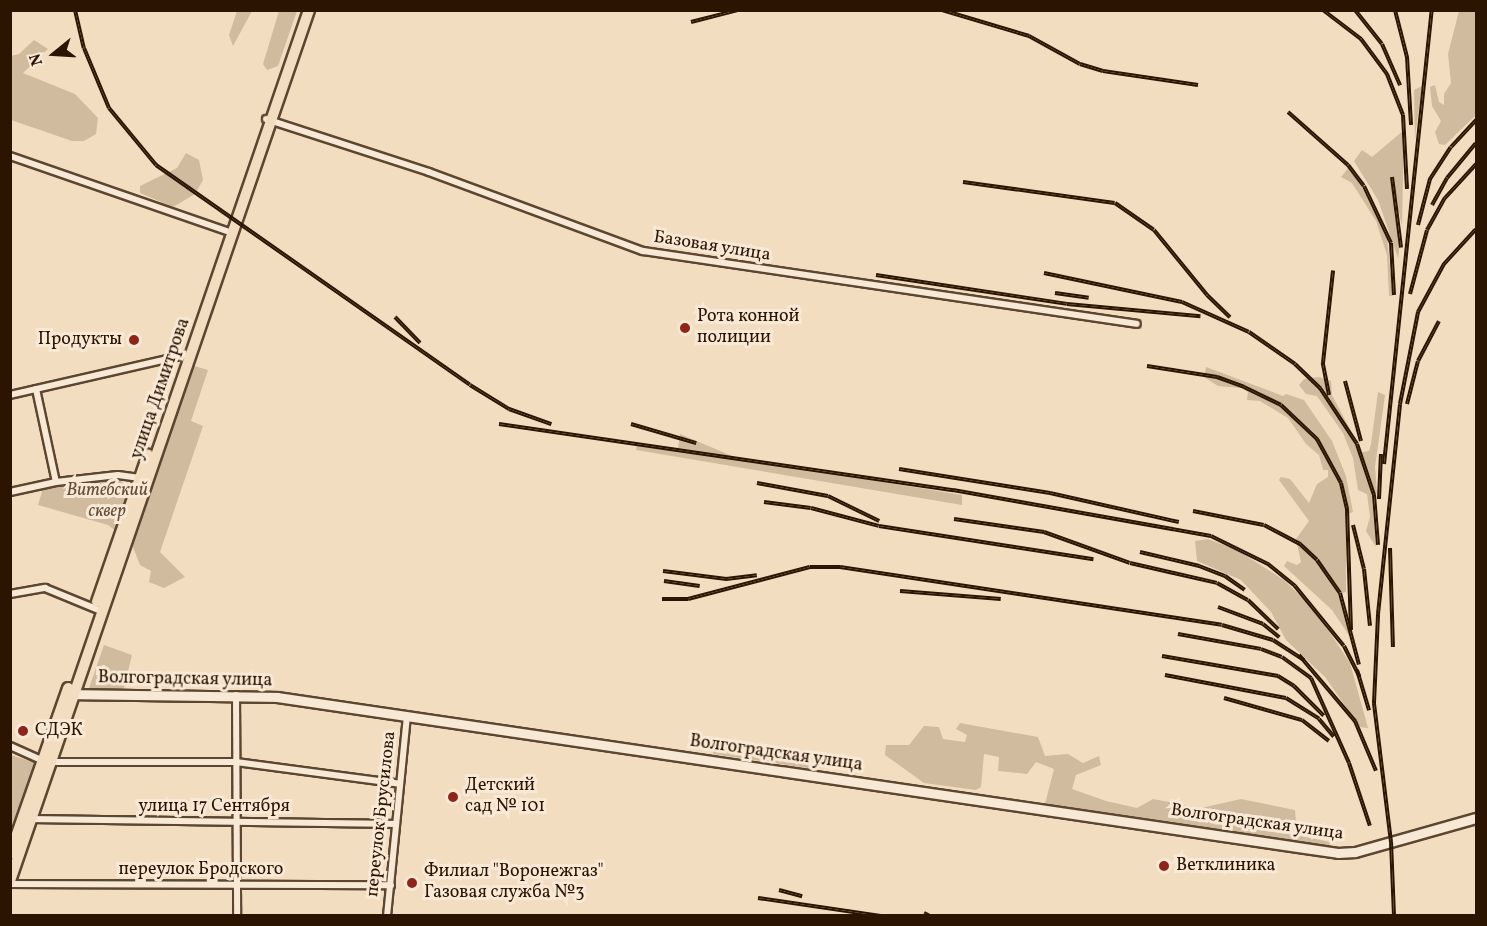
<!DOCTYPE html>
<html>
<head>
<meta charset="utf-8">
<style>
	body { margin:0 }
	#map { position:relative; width:1487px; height:926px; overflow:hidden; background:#f2ddc0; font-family:Vollkorn,serif }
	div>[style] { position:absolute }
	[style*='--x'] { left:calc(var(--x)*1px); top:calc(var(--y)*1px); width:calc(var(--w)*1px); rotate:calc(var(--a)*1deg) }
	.green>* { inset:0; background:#d0bb9f }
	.roads { filter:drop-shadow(2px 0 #5d4630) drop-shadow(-2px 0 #5d4630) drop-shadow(0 2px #5d4630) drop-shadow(0 -2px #5d4630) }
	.street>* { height:6px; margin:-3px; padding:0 3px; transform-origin:3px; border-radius:3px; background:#f7e9d6 }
	.secondary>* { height:9px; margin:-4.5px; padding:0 4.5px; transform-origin:4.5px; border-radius:4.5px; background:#f7e9d6 }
	.primary>* { height:10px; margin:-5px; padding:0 5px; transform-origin:5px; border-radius:5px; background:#f2ddc0 }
	.rail>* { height:4px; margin-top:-2px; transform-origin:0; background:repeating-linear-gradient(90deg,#f7e9d6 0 4.5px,#2b1400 0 9px); box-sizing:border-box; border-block:2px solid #2b1400 }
	.dots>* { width:16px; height:16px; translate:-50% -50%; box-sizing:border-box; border:3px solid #f7e9d6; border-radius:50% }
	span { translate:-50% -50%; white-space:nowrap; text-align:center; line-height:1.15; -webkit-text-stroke:6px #f7e9d6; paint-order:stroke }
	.street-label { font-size:18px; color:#2b1400 }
	.poi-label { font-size:18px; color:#2b1400 }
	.left { translate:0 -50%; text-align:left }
	.right { translate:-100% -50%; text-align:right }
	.park-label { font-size:18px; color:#654e38; font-style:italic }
	.frame { position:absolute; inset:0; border:12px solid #2b1400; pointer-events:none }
	.north { position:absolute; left:24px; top:24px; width:60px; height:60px; -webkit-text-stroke:4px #f7e9d6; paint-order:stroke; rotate:252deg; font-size:16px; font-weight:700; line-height:24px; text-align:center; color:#2b1400 }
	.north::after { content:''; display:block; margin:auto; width:21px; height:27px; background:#2b1400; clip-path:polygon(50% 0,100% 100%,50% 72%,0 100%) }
</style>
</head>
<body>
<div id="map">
	<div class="green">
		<i style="clip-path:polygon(237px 11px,252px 11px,233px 46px,229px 35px)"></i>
		<i style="clip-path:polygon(279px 11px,297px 11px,278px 66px,267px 70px,263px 64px)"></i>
		<i style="clip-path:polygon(1459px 11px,1476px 11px,1476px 115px,1445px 145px,1439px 144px,1435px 132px,1441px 121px,1432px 106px,1430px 87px,1435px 85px,1439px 102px,1444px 105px,1444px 94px,1451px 83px,1448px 54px)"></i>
		<i style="clip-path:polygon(34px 40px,48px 49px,23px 73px,75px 94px,98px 118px,96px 134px,84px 141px,72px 141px,11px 120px,11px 56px,19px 54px)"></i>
		<i style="clip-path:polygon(1422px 86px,1416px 130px,1415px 140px,1414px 90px)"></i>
		<i style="clip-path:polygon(1404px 130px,1402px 226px,1399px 212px,1394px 212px,1400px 243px,1398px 258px,1378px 200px,1354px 161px,1362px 150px,1372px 157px)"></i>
		<i style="clip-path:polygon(186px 153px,199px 160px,203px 180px,195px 194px,173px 207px,140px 193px,140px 186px,177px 168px)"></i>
		<i style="clip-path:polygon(1348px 168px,1366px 193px,1387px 237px,1393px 296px,1389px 296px,1387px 255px,1376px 221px,1352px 183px,1341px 177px)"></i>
		<i style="clip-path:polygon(191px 365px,208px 370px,191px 421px,203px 426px,160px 552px,185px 577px,164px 588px,149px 582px,151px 571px,140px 565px,131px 542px)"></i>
		<i style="clip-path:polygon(1206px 367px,1283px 396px,1286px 394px,1304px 400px,1332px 441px,1346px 476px,1353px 512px,1346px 515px,1346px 592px,1338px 594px,1352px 640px,1332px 610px,1284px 566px,1287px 561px,1297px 565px,1301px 562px,1296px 539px,1309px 521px,1279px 480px,1281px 477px,1290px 479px,1309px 503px,1317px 484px,1328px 477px,1328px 470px,1323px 470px,1319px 455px,1306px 444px,1288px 418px,1260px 401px,1247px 400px,1248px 392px,1241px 388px,1218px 386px,1204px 377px)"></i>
		<i style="clip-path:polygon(1319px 377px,1331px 381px,1332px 395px,1362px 452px,1369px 451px,1371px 444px,1378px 392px,1385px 395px,1375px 467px,1377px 493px,1372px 497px,1376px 547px,1366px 531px,1370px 517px,1367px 494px,1358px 490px,1353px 458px,1343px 433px,1317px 396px,1306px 394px,1299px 385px,1304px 379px)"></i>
		<i style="clip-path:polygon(680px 434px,737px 458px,962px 495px,962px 505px,636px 450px,637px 443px,678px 448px)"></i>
		<i style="clip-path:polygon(121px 481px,133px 491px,117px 532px,108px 525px,38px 505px,44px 485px)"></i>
		<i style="clip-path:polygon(1208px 539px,1237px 550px,1284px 580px,1315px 610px,1350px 663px,1368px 728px,1360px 727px,1325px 677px,1286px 640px,1271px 612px,1241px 580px,1197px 561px,1195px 541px)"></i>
		<i style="clip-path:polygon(104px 645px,132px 655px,123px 692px,89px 688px)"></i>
		<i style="clip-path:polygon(960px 723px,1038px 737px,1045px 756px,1068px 754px,1083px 763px,1099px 756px,1101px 765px,1076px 775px,1072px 789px,1106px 801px,1137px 808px,1153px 799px,1201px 808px,1241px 799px,1295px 810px,1296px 821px,1277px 831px,1330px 842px,1329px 846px,1246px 835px,1045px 804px,1054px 769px,1036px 762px,1027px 774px,998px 771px,999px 757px,984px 754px,981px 787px,976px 790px,924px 783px,885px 755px,886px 745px,909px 745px,924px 726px,939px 727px,943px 739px,965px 742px,967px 735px,956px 729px)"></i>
		<i style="clip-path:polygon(714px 741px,724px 742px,812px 756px,808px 768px,713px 754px)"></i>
		<i style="clip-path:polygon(11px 755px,36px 763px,11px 837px)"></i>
	</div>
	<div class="roads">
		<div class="street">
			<i style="--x:266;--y:119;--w:171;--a:18"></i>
			<i style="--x:429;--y:172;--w:228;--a:20.3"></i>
			<i style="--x:643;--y:251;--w:499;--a:8.4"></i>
			<i style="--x:10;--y:156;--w:230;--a:19.1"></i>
			<i style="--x:36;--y:389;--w:95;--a:77.9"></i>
			<i style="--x:10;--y:395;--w:179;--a:-12.9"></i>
			<i style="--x:10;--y:492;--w:47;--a:-12.3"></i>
			<i style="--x:56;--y:482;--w:62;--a:-6.4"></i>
			<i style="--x:118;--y:475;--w:22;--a:8"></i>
			<i style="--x:10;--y:594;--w:36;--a:-10"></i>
			<i style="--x:45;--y:588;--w:61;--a:22.3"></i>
			<i style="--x:236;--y:695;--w:221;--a:89.7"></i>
			<i style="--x:10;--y:746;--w:36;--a:24"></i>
			<i style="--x:51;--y:762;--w:185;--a:0"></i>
			<i style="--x:236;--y:762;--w:165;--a:7.6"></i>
			<i style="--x:32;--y:819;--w:364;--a:0.8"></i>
			<i style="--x:10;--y:884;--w:381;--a:0.2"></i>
			<i style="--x:387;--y:916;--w:201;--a:-84.3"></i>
		</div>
		<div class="secondary">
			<i style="--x:68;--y:694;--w:209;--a:0.8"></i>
			<i style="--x:277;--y:697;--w:1072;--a:8.36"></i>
			<i style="--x:1338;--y:853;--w:17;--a:-3"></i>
			<i style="--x:1355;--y:852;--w:126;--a:-15.7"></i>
		</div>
		<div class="primary">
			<i style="--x:97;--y:602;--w:156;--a:-70.9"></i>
			<i style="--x:10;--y:854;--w:176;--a:-70.7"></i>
			<i style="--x:10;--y:881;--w:921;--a:-71.05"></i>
		</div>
	</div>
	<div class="rail">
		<i style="--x:75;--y:10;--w:39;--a:77"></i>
		<i style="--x:84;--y:48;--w:65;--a:67.4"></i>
		<i style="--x:109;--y:108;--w:74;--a:50.5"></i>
		<i style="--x:156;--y:165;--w:383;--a:35"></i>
		<i style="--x:470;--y:385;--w:46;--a:31.6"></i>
		<i style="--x:509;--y:409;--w:45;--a:19.7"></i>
		<i style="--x:942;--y:10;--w:91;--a:16.6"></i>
		<i style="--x:1029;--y:36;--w:58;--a:28.8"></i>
		<i style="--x:1080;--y:64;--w:24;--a:17"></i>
		<i style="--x:1103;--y:71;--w:96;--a:8.4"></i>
		<i style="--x:1323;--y:10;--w:48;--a:37.3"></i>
		<i style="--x:1361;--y:39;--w:44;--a:53.4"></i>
		<i style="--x:1387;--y:74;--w:44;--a:68.7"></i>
		<i style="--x:1403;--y:115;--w:74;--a:86.9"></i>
		<i style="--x:1355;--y:10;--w:43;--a:51.5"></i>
		<i style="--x:1382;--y:44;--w:45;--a:66.3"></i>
		<i style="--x:1395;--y:10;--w:49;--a:75.7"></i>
		<i style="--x:1407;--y:57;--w:68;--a:86.6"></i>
		<i style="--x:691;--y:22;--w:49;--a:-14.3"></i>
		<i style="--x:1288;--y:112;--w:80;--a:41.5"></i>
		<i style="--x:1348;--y:165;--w:26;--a:53"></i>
		<i style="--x:1364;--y:186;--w:63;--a:64.7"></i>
		<i style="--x:1391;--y:243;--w:52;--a:86.7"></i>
		<i style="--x:1392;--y:177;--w:71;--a:82.7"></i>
		<i style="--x:963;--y:182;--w:153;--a:7.9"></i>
		<i style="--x:1115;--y:203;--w:47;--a:34.7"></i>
		<i style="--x:1154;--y:230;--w:84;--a:50.8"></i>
		<i style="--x:1207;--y:295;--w:32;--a:44"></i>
		<i style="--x:1432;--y:205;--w:31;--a:-61"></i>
		<i style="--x:1447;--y:178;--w:45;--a:-50.4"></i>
		<i style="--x:1418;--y:225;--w:48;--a:-75.4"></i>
		<i style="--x:1430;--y:179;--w:38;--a:-57"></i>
		<i style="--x:1451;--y:147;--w:37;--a:-47"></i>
		<i style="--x:1044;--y:273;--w:141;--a:11.9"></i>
		<i style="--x:1182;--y:302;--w:73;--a:24.1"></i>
		<i style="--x:1249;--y:332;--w:56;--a:34.8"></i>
		<i style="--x:1295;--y:364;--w:35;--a:44"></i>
		<i style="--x:1320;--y:388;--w:67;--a:56.5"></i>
		<i style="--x:1357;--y:444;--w:54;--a:71.6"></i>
		<i style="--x:1374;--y:495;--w:50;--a:85.4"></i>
		<i style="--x:876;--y:275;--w:193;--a:8.6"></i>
		<i style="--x:1067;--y:304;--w:134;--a:5.2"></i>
		<i style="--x:1055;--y:293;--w:34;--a:8"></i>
		<i style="--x:1410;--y:294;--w:66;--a:-75.1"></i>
		<i style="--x:1427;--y:230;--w:37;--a:-61"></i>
		<i style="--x:1445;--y:198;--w:46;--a:-47.6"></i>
		<i style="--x:395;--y:317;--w:36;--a:46"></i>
		<i style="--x:1147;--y:366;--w:71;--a:8.9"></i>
		<i style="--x:1217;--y:377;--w:29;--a:20"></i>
		<i style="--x:1244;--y:387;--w:41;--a:25.9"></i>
		<i style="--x:1281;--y:405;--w:50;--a:43.4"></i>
		<i style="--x:1317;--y:439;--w:50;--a:61.4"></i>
		<i style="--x:1341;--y:483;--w:27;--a:77"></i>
		<i style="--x:1347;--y:509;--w:121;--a:88.1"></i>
		<i style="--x:1345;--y:381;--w:62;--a:75.1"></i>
		<i style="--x:1329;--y:395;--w:33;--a:-101"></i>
		<i style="--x:1323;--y:363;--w:93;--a:-83.8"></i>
		<i style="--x:1407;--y:404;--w:44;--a:-75.7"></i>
		<i style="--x:1418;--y:361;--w:45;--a:-62.3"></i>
		<i style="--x:499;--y:424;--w:459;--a:8.3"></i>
		<i style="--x:953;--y:490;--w:262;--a:10.1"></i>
		<i style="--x:1211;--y:536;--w:64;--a:26.2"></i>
		<i style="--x:1268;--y:564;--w:35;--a:39"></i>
		<i style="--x:1295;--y:586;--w:77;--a:50.8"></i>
		<i style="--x:1344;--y:646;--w:34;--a:63"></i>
		<i style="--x:631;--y:424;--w:68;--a:16.3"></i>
		<i style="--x:1384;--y:464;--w:457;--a:-84"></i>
		<i style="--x:899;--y:469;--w:153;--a:9"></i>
		<i style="--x:1050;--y:493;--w:132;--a:12.7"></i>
		<i style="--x:757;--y:483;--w:72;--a:10.4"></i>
		<i style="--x:828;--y:496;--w:57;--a:26.1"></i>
		<i style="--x:1379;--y:499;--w:45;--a:-87.5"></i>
		<i style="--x:764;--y:502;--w:47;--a:7.3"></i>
		<i style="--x:811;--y:508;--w:70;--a:14.8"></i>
		<i style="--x:879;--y:526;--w:217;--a:8.8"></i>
		<i style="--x:1193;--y:511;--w:72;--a:11.2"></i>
		<i style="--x:1264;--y:525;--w:41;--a:27.8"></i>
		<i style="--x:1300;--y:544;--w:23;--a:43"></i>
		<i style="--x:1317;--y:560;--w:40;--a:55.1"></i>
		<i style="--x:1340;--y:593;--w:74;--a:75.2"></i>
		<i style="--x:954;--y:519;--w:91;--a:8.2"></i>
		<i style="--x:1044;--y:532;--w:91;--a:19.8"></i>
		<i style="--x:1130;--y:563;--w:89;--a:12.9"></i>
		<i style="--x:1217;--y:583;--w:35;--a:29"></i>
		<i style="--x:1248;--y:600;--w:42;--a:44"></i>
		<i style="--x:1353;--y:525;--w:45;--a:76"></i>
		<i style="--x:1364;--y:569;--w:57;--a:84"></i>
		<i style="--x:1390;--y:548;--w:99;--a:88.3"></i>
		<i style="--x:1140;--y:552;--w:61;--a:13.3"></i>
		<i style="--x:1199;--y:566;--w:28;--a:21"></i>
		<i style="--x:1225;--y:576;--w:24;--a:35"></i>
		<i style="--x:663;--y:571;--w:64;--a:7.2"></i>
		<i style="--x:726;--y:579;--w:31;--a:-7"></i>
		<i style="--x:664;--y:581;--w:36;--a:8"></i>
		<i style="--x:900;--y:591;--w:101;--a:4.5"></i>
		<i style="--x:662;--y:599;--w:26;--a:0"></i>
		<i style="--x:688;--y:599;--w:126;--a:-14.7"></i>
		<i style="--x:810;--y:567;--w:30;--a:0"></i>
		<i style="--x:840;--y:567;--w:386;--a:8.6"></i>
		<i style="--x:1222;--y:625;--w:53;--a:16.4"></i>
		<i style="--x:1273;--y:640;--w:37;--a:33"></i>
		<i style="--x:1218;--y:607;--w:48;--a:20.7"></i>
		<i style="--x:1263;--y:624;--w:21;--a:39"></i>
		<i style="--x:1178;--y:634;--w:84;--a:10.2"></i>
		<i style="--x:1261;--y:649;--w:22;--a:21"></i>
		<i style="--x:1282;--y:657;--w:36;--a:36"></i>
		<i style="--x:1311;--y:678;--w:93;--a:65.9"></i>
		<i style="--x:1349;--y:763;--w:66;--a:71.6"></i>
		<i style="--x:1299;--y:655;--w:87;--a:49.7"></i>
		<i style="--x:1355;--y:721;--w:54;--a:67.2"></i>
		<i style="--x:1162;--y:656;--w:118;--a:9.8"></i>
		<i style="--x:1278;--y:676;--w:19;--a:32"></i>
		<i style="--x:1294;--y:686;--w:42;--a:45"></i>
		<i style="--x:1357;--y:670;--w:42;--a:73.3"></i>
		<i style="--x:1165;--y:675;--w:123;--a:10.8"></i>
		<i style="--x:1286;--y:698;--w:39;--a:32"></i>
		<i style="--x:1319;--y:719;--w:23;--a:50"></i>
		<i style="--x:1224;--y:698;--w:81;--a:15.8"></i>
		<i style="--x:1302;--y:720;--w:34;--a:38"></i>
		<i style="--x:779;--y:890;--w:24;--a:15"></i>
		<i style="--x:758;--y:898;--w:124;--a:8.3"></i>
		<i style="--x:924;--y:913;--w:7;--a:27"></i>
		<i style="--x:1394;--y:916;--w:74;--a:-92.3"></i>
		<i style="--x:1391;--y:842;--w:140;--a:-97"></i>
		<i style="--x:1374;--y:703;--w:89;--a:-87.4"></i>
		<i style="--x:1378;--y:614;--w:211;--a:-84"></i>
		<i style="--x:1400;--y:404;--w:94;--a:-78.9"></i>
		<i style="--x:1418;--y:312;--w:55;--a:-61.6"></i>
		<i style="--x:1444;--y:264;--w:47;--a:-47.6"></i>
	</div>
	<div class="dots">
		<i style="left:685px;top:328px;background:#8f2418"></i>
		<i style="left:134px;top:340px;background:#8f2418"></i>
		<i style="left:23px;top:731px;background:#8f2418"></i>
		<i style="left:453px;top:797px;background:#8f2418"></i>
		<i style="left:1164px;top:866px;background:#8f2418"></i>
		<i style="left:412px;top:883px;background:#8f2418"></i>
	</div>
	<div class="street-label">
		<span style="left:712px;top:247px;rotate:9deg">Базовая улица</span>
		<span style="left:161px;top:389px;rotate:-71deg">улица Димитрова</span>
		<span style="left:185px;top:680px;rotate:1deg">Волгоградская улица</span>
		<span style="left:776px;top:754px;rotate:8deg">Волгоградская улица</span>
		<span style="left:214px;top:807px">улица 17 Сентября</span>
		<span style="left:382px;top:814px;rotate:-84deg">переулок Брусилова</span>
		<span style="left:1257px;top:823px;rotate:8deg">Волгоградская улица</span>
		<span style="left:201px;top:870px">переулок Бродского</span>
	</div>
	<div class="poi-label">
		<span class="left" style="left:697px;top:328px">Рота конной<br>полиции</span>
		<span class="right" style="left:122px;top:340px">Продукты</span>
		<span class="left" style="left:35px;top:731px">СДЭК</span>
		<span class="left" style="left:465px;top:797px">Детский<br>сад № 101</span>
		<span class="left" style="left:1176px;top:866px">Ветклиника</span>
		<span class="left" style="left:424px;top:883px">Филиал "Воронежгаз"<br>Газовая служба №3</span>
	</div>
	<div class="park-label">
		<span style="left:107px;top:502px">Витебский<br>сквер</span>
	</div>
	<div class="frame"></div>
	<div class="north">N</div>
</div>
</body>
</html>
